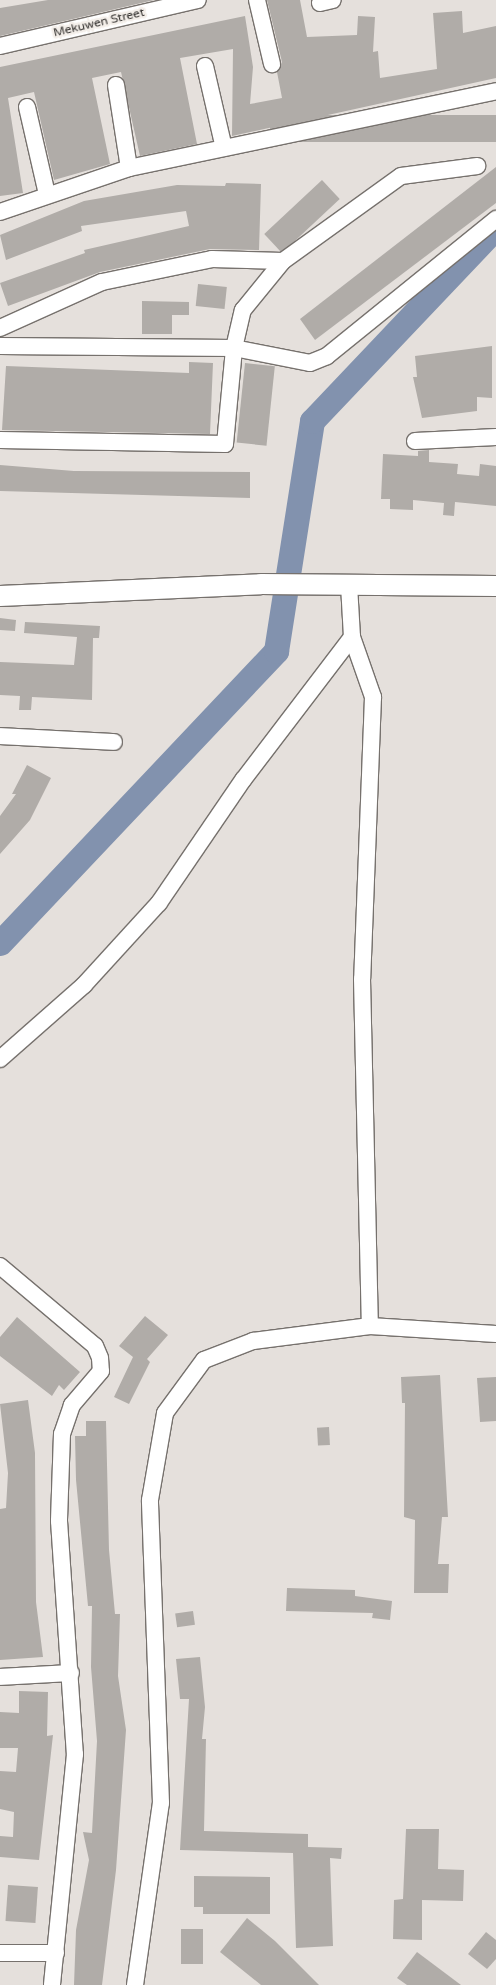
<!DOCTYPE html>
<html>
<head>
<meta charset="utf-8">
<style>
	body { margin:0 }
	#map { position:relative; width:496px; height:1985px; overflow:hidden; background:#e5e0dc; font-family:"Varela Round",sans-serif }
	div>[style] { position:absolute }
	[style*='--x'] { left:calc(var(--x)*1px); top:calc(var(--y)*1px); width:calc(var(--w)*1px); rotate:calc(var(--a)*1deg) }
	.river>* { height:25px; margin:-12.5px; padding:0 12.5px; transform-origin:12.5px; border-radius:12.5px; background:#8292ae }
	.building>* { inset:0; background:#b0aca8; transform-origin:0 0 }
	.roads { filter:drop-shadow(1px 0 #76716d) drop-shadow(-1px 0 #76716d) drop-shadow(0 1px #76716d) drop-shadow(0 -1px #76716d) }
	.minor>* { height:16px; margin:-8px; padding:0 8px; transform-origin:8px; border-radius:8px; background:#fff }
	.tertiary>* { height:20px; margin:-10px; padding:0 10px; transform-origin:10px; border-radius:10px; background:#fff }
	span { translate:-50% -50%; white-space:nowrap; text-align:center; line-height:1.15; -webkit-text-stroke:5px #f3eee9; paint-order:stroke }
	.street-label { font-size:12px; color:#312f2d }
</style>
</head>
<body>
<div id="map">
	<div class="river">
		<i style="--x:0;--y:943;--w:402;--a:-46.6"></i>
		<i style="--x:276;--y:651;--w:233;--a:-81.1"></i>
		<i style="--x:312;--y:421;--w:267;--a:-46.5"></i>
	</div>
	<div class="building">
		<i style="clip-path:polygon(48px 0,154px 0,0 36px,0 8px)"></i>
		<i style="clip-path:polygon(267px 0,300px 0,307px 37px,357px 35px,358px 16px,375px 17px,373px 52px,378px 51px,380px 78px,437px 69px,433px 13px,462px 11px,463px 33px,496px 26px,496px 78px,232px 136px,233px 49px,180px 58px,197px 144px,140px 156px,121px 72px,92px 78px,110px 164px,54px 180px,34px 92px,8px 98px,23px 193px,0 196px,0 67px,245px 16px,253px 67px,250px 104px,282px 98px,277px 72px,282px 62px)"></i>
		<i style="left:496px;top:115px;width:27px;height:226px;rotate:90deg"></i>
		<i style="clip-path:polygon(496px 167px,496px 203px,315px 340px,300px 319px)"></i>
		<i style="left:322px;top:180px;width:26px;height:79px;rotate:47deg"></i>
		<i style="clip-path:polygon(226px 183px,261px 184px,259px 250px,210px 249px,100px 272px,8px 306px,0 283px,85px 253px,84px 250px,189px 226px,186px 211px,81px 226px,82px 231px,6px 260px,0 235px,84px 201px,177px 185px,225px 186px)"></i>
		<i style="left:198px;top:284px;width:29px;height:22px;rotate:6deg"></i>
		<i style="clip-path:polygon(142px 301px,189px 302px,189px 315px,172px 315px,172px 334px,142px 334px)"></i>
		<i style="clip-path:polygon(492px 346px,492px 398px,477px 397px,477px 411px,422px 418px,413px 377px,417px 377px,415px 356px)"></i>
		<i style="clip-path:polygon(189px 362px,213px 363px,210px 434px,2px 430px,6px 366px,189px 373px)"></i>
		<i style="left:245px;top:363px;width:30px;height:80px;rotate:6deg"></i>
		<i style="clip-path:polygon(429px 450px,429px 462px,458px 464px,457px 474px,479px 476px,480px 464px,496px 466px,496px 506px,455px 502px,454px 516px,443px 515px,444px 503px,413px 500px,413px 510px,390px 509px,390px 499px,381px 499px,383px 454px,418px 456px,418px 451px)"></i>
		<i style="clip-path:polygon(0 465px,74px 471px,250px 472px,250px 498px,0 491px)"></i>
		<i style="clip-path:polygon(0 618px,16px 620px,15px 631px,0 630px)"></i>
		<i style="clip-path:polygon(25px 622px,100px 626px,99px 638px,93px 638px,92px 700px,32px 697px,31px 710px,19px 710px,20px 696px,0 695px,0 662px,74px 665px,77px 637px,24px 633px)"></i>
		<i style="clip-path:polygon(27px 765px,51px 778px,30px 820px,0 854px,0 816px,16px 794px,12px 794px)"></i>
		<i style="clip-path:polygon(145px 1316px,168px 1335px,147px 1359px,150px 1362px,129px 1404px,114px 1397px,133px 1357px,119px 1346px)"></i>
		<i style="clip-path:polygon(17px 1317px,80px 1372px,64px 1390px,59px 1385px,52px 1396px,0 1356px,0 1337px)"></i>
		<i style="clip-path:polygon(440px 1375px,448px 1517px,442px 1517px,438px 1564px,449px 1564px,448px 1593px,414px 1593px,415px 1520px,404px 1517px,405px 1403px,402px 1403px,401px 1377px)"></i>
		<i style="clip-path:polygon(496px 1377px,496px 1421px,480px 1422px,477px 1378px)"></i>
		<i style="clip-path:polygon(28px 1400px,35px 1453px,36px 1602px,43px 1657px,0 1660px,0 1509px,6px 1508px,8px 1473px,0 1404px)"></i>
		<i style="clip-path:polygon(86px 1421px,106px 1421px,109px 1550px,115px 1614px,120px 1614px,118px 1676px,126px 1730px,116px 1870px,102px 1985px,74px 1985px,76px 1930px,89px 1860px,83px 1832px,92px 1833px,97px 1741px,91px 1667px,92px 1606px,88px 1606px,76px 1480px,75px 1436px,86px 1436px)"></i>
		<i style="left:329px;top:1427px;width:18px;height:12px;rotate:87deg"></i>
		<i style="clip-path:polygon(287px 1588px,355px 1590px,355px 1596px,392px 1601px,390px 1620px,372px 1618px,373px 1613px,286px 1611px)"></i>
		<i style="left:193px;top:1611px;width:14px;height:18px;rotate:82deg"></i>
		<i style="clip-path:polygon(200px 1657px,205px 1707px,202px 1739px,206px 1739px,204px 1831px,308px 1834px,308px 1847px,342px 1848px,341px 1859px,330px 1858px,333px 1946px,296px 1948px,293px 1853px,180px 1850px,189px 1699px,180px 1699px,176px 1659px)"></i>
		<i style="clip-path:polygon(19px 1691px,48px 1692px,47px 1736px,53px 1735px,39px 1860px,0 1857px,0 1836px,13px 1837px,14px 1812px,0 1809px,0 1771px,16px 1772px,18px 1748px,0 1748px,0 1712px,19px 1713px)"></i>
		<i style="clip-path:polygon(406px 1829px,439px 1829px,438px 1869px,464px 1870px,463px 1901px,422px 1900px,422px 1940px,393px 1939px,394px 1900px,403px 1899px)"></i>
		<i style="clip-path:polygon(194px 1876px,270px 1877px,270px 1914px,203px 1914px,203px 1907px,194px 1907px)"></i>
		<i style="left:8px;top:1885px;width:30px;height:36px;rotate:4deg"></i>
		<i style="clip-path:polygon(247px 1918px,275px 1941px,319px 1985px,261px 1985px,220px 1952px)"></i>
		<i style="left:203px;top:1929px;width:35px;height:22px;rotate:90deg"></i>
		<i style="clip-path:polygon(486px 1932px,496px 1940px,496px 1959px,487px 1969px,468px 1954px)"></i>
		<i style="clip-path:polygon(417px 1952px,461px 1985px,407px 1985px,397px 1978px)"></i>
	</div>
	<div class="roads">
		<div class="minor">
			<i style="--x:257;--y:0;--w:66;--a:76.8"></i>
			<i style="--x:320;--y:3;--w:13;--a:-13"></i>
			<i style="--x:0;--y:46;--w:203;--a:-13.1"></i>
			<i style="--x:205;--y:66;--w:84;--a:77"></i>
			<i style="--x:116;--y:85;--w:84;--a:81.1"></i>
			<i style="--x:27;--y:107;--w:89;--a:77.1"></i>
			<i style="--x:0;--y:212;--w:136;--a:-18.8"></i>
			<i style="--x:129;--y:168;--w:375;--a:-11.8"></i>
			<i style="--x:0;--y:328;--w:112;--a:-24.3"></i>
			<i style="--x:102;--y:282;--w:112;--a:-11.8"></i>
			<i style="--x:212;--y:259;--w:71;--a:1.6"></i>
			<i style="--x:0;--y:346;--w:234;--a:0.5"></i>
			<i style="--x:234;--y:348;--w:77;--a:11.2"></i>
			<i style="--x:310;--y:363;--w:18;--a:-22"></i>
			<i style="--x:327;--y:356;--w:218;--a:-39"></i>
			<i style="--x:0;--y:440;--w:225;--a:1"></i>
			<i style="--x:225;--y:444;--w:96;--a:-84.6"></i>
			<i style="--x:234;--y:348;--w:39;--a:-77"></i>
			<i style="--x:243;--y:310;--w:63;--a:-50.8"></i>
			<i style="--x:283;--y:261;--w:145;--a:-35.8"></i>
			<i style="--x:401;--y:176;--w:77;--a:-7.5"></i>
			<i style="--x:415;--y:441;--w:81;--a:-2.8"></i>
			<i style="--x:352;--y:637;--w:64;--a:70.7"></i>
			<i style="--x:373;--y:697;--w:282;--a:92.2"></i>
			<i style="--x:362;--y:979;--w:347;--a:88.7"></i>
			<i style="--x:0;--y:736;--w:114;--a:3"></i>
			<i style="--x:0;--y:1059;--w:112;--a:-41.4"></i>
			<i style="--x:84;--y:985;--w:111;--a:-47.6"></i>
			<i style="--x:159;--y:903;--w:149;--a:-55.7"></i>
			<i style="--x:243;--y:780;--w:180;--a:-52.7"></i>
			<i style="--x:352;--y:637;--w:52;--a:-93.3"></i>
			<i style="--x:0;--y:1266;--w:124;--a:40.1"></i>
			<i style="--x:95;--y:1346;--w:13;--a:67"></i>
			<i style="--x:100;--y:1358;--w:13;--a:86"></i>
			<i style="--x:101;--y:1371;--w:45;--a:130.5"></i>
			<i style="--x:72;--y:1405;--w:31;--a:109"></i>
			<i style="--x:62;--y:1434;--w:87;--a:92"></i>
			<i style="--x:59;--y:1521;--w:234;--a:86.1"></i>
			<i style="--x:75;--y:1754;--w:232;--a:95.7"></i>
			<i style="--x:0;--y:1677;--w:71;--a:-3.2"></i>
			<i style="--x:0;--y:1953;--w:56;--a:0"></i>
			<i style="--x:135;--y:1985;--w:184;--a:-81.9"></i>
			<i style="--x:161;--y:1803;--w:303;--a:-92.1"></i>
			<i style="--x:150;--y:1500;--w:88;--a:-80.2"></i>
			<i style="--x:165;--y:1413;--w:66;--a:-53.7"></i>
			<i style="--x:204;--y:1360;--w:53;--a:-21.2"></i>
			<i style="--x:253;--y:1341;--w:118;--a:-7.3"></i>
			<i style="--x:370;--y:1326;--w:126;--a:3.6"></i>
		</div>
		<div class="tertiary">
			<i style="--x:0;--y:596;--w:261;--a:-2.6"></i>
			<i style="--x:261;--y:584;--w:235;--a:0.5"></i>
		</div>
	</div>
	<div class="street-label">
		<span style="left:99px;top:23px;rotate:-13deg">Mekuwen Street</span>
	</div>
</div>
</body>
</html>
